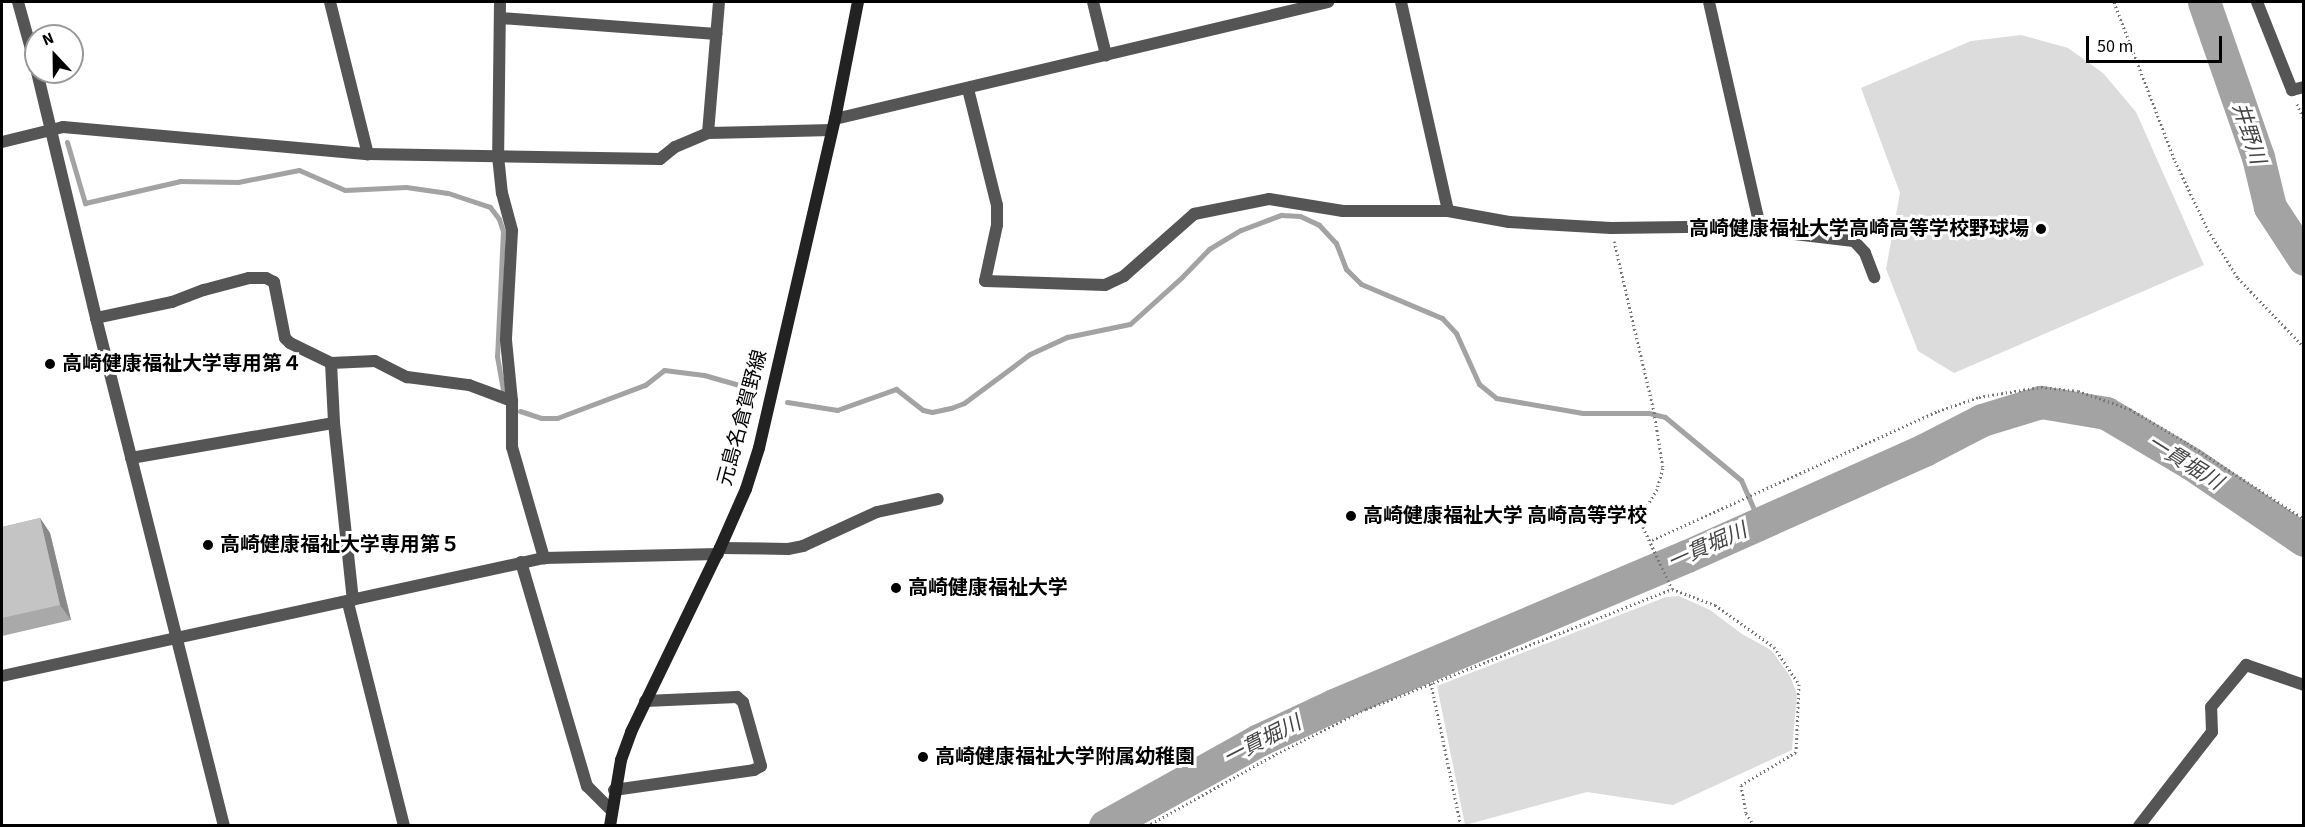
<!DOCTYPE html>
<html>
<head>
<meta charset="utf-8">
<style>
	body { margin:0 }
	#map { position:relative; width:2305px; height:827px; overflow:hidden; background:#fff; font-family:"Source Sans 3","Noto Sans JP",sans-serif }
	div>[style] { position:absolute }
	[style*='--x'] { left:calc(var(--x)*1px); top:calc(var(--y)*1px); width:calc(var(--w)*1px); rotate:calc(var(--a)*1deg) }
	.green>* { inset:0; background:#dcdcdc }
	.stream>* { height:5px; margin:-2.5px; padding:0 2.5px; transform-origin:2.5px; border-radius:2.5px; background:#a3a3a3 }
	.river>* { height:33px; margin:-16.5px; padding:0 16.5px; transform-origin:16.5px; border-radius:16.5px; background:#a3a3a3 }
	.path>* { height:3px; margin-top:-1.5px; transform-origin:0; background:repeating-linear-gradient(90deg,#777 0 1.5px,transparent 0 4.5px) }
	.street>* { height:12px; margin:-6px; padding:0 6px; transform-origin:6px; border-radius:6px; background:#555 }
	.secondary>* { height:12px; margin:-6px; padding:0 6px; transform-origin:6px; border-radius:6px; background:#222 }
	.wall>* { inset:0; background:#a9a9a9 }
	.shaded-wall>* { inset:0; background:#898989 }
	.building>* { inset:0; background:#c4c4c4 }
	.dots>* { width:16px; height:16px; translate:-50% -50%; box-sizing:border-box; border:3px solid #fff; border-radius:50% }
	span { translate:-50% -50%; white-space:nowrap; text-align:center; line-height:1.15; -webkit-text-stroke:6px #fff; paint-order:stroke }
	.poi-label { font-size:20px; color:#000; font-weight:700 }
	.right { translate:-100% -50%; text-align:right }
	.left { translate:0 -50%; text-align:left }
	.street-label { font-size:20px; color:#000 }
	.water-label { font-size:21px; color:#444; font-style:italic }
	.frame { position:absolute; inset:0; border:3px solid #000; pointer-events:none }
	.north { position:absolute; left:24px; top:24px; width:60px; height:60px; box-sizing:border-box; background:#fff; border:2px solid #999; border-radius:50%; rotate:338deg; font-size:16px; font-weight:700; line-height:24px; text-align:center; color:#000 }
	.north::after { content:''; display:block; margin:auto; width:21px; height:27px; background:#000; clip-path:polygon(50% 0,100% 100%,50% 72%,0 100%) }
	.scale { position:absolute; left:2086px; top:36px; width:136px; height:27px; box-sizing:border-box; border:3px solid #000; border-top:0; padding-left:8px; font-size:18px; line-height:21px; white-space:nowrap; color:#000; -webkit-text-stroke:4px #fff; paint-order:stroke }
</style>
</head>
<body>
<div id="map">
	<div class="green">
		<i style="clip-path:polygon(2021px 35px,2068px 48px,2103px 73px,2136px 112px,2204px 265px,1954px 373px,1918px 351px,1886px 269px,1900px 193px,1861px 88px,1971px 41px)"></i>
		<i style="clip-path:polygon(1679px 596px,1710px 610px,1742px 634px,1771px 650px,1790px 676px,1797px 694px,1792px 750px,1673px 805px,1587px 792px,1465px 825px,1437px 686px,1666px 597px)"></i>
	</div>
	<div class="stream">
		<i style="--x:67;--y:142;--w:64;--a:73.6"></i>
		<i style="--x:85;--y:203;--w:98;--a:-13"></i>
		<i style="--x:180;--y:181;--w:58;--a:1"></i>
		<i style="--x:238;--y:182;--w:62;--a:-11.1"></i>
		<i style="--x:299;--y:170;--w:50;--a:23.5"></i>
		<i style="--x:345;--y:190;--w:61;--a:-2.8"></i>
		<i style="--x:406;--y:187;--w:42;--a:8.1"></i>
		<i style="--x:448;--y:193;--w:44;--a:18.4"></i>
		<i style="--x:490;--y:207;--w:15;--a:53"></i>
		<i style="--x:499;--y:219;--w:13;--a:72"></i>
		<i style="--x:503;--y:231;--w:125;--a:92.7"></i>
		<i style="--x:497;--y:356;--w:35;--a:80"></i>
		<i style="--x:787;--y:402;--w:51;--a:9.1"></i>
		<i style="--x:837;--y:410;--w:63;--a:-19.6"></i>
		<i style="--x:896;--y:389;--w:34;--a:38"></i>
		<i style="--x:923;--y:410;--w:9;--a:13"></i>
		<i style="--x:932;--y:412;--w:19;--a:-12"></i>
		<i style="--x:951;--y:408;--w:14;--a:-21"></i>
		<i style="--x:964;--y:403;--w:82;--a:-36.6"></i>
		<i style="--x:1030;--y:354;--w:41;--a:-24.7"></i>
		<i style="--x:1067;--y:337;--w:64;--a:-11.7"></i>
		<i style="--x:1130;--y:324;--w:70;--a:-42.1"></i>
		<i style="--x:1182;--y:277;--w:39;--a:-46"></i>
		<i style="--x:1209;--y:249;--w:37;--a:-31"></i>
		<i style="--x:1241;--y:230;--w:43;--a:-20.6"></i>
		<i style="--x:1281;--y:215;--w:19;--a:3"></i>
		<i style="--x:1300;--y:216;--w:21;--a:25"></i>
		<i style="--x:1319;--y:225;--w:25;--a:47"></i>
		<i style="--x:1336;--y:243;--w:28;--a:69"></i>
		<i style="--x:1346;--y:269;--w:21;--a:45"></i>
		<i style="--x:1361;--y:284;--w:88;--a:22.8"></i>
		<i style="--x:1442;--y:318;--w:21;--a:47"></i>
		<i style="--x:1456;--y:333;--w:56;--a:65.7"></i>
		<i style="--x:1479;--y:384;--w:22;--a:39"></i>
		<i style="--x:1496;--y:398;--w:88;--a:9.8"></i>
		<i style="--x:1583;--y:413;--w:66;--a:0"></i>
		<i style="--x:1649;--y:413;--w:16;--a:14"></i>
		<i style="--x:1665;--y:417;--w:99;--a:39.7"></i>
		<i style="--x:1741;--y:480;--w:47;--a:66.2"></i>
		<i style="--x:520;--y:411;--w:22;--a:18"></i>
		<i style="--x:541;--y:418;--w:16;--a:0"></i>
		<i style="--x:557;--y:418;--w:94;--a:-20.6"></i>
		<i style="--x:645;--y:385;--w:24;--a:-38"></i>
		<i style="--x:664;--y:370;--w:40;--a:7.1"></i>
		<i style="--x:704;--y:375;--w:51;--a:15.9"></i>
	</div>
	<div class="river">
		<i style="--x:2204;--y:2;--w:164;--a:70.8"></i>
		<i style="--x:2258;--y:157;--w:51;--a:76.5"></i>
		<i style="--x:2270;--y:207;--w:62;--a:56.8"></i>
		<i style="--x:1105;--y:826;--w:176;--a:-29.2"></i>
		<i style="--x:1259;--y:740;--w:83;--a:-25"></i>
		<i style="--x:1334;--y:705;--w:383;--a:-22.9"></i>
		<i style="--x:1687;--y:556;--w:260;--a:-24.1"></i>
		<i style="--x:1924;--y:450;--w:65;--a:-27.3"></i>
		<i style="--x:1982;--y:420;--w:62;--a:-17"></i>
		<i style="--x:2041;--y:402;--w:66;--a:9.6"></i>
		<i style="--x:2106;--y:413;--w:100;--a:30.7"></i>
		<i style="--x:2192;--y:464;--w:135;--a:34.2"></i>
	</div>
	<div class="path">
		<i style="--x:2114;--y:2;--w:170;--a:69"></i>
		<i style="--x:2175;--y:161;--w:76;--a:64.4"></i>
		<i style="--x:2208;--y:230;--w:57;--a:58"></i>
		<i style="--x:2238;--y:278;--w:95;--a:46.3"></i>
		<i style="--x:2297;--y:104;--w:17;--a:65"></i>
		<i style="--x:1614;--y:241;--w:176;--a:76.8"></i>
		<i style="--x:1654;--y:412;--w:57;--a:80.9"></i>
		<i style="--x:1663;--y:468;--w:22;--a:106"></i>
		<i style="--x:1657;--y:489;--w:28;--a:120"></i>
		<i style="--x:1643;--y:513;--w:14;--a:90"></i>
		<i style="--x:1643;--y:527;--w:68;--a:64.9"></i>
		<i style="--x:1672;--y:589;--w:46;--a:20.4"></i>
		<i style="--x:1715;--y:605;--w:72;--a:35.4"></i>
		<i style="--x:1774;--y:647;--w:45;--a:56"></i>
		<i style="--x:1799;--y:684;--w:68;--a:92.5"></i>
		<i style="--x:1796;--y:752;--w:64;--a:149"></i>
		<i style="--x:1741;--y:785;--w:28;--a:80"></i>
		<i style="--x:1746;--y:813;--w:15;--a:58"></i>
		<i style="--x:1652;--y:540;--w:314;--a:-24.3"></i>
		<i style="--x:1938;--y:411;--w:43;--a:-18.9"></i>
		<i style="--x:1979;--y:397;--w:63;--a:-9.2"></i>
		<i style="--x:2041;--y:387;--w:37;--a:6"></i>
		<i style="--x:2078;--y:391;--w:55;--a:19.1"></i>
		<i style="--x:2130;--y:409;--w:66;--a:30.8"></i>
		<i style="--x:2187;--y:443;--w:140;--a:33"></i>
		<i style="--x:1431;--y:683;--w:146;--a:78.2"></i>
		<i style="--x:1147;--y:826;--w:148;--a:-29.2"></i>
		<i style="--x:1276;--y:754;--w:101;--a:-26.6"></i>
		<i style="--x:1366;--y:709;--w:329;--a:-21.4"></i>
	</div>
	<div class="street">
		<i style="--x:18;--y:2;--w:67;--a:74.5"></i>
		<i style="--x:330;--y:2;--w:157;--a:76"></i>
		<i style="--x:500;--y:2;--w:154;--a:90.7"></i>
		<i style="--x:498;--y:156;--w:37;--a:84"></i>
		<i style="--x:502;--y:193;--w:39;--a:75"></i>
		<i style="--x:512;--y:231;--w:109;--a:93.2"></i>
		<i style="--x:506;--y:340;--w:61;--a:84.4"></i>
		<i style="--x:512;--y:401;--w:46;--a:90"></i>
		<i style="--x:512;--y:447;--w:116;--a:73.9"></i>
		<i style="--x:1093;--y:2;--w:55;--a:76.2"></i>
		<i style="--x:1401;--y:2;--w:214;--a:77.3"></i>
		<i style="--x:1709;--y:2;--w:230;--a:77.2"></i>
		<i style="--x:2257;--y:2;--w:95;--a:68.3"></i>
		<i style="--x:2292;--y:90;--w:12;--a:-14"></i>
		<i style="--x:500;--y:18;--w:217;--a:4.2"></i>
		<i style="--x:37;--y:72;--w:253;--a:76.5"></i>
		<i style="--x:96;--y:318;--w:524;--a:75.86"></i>
		<i style="--x:968;--y:89;--w:120;--a:76"></i>
		<i style="--x:997;--y:205;--w:20;--a:90"></i>
		<i style="--x:997;--y:225;--w:57;--a:102.1"></i>
		<i style="--x:985;--y:281;--w:120;--a:1.9"></i>
		<i style="--x:1105;--y:285;--w:21;--a:-25"></i>
		<i style="--x:1124;--y:276;--w:94;--a:-41.5"></i>
		<i style="--x:1194;--y:214;--w:76;--a:-11.3"></i>
		<i style="--x:1269;--y:199;--w:75;--a:9.2"></i>
		<i style="--x:1343;--y:211;--w:105;--a:0"></i>
		<i style="--x:1448;--y:211;--w:62;--a:10.2"></i>
		<i style="--x:1509;--y:222;--w:102;--a:3.4"></i>
		<i style="--x:1611;--y:228;--w:149;--a:-0.8"></i>
		<i style="--x:1760;--y:226;--w:27;--a:15"></i>
		<i style="--x:1786;--y:233;--w:68;--a:6.7"></i>
		<i style="--x:1854;--y:241;--w:16;--a:47"></i>
		<i style="--x:1865;--y:253;--w:26;--a:69"></i>
		<i style="--x:835;--y:119;--w:507;--a:-13.35"></i>
		<i style="--x:708;--y:133;--w:131;--a:-85.2"></i>
		<i style="--x:2;--y:142;--w:63;--a:-13.8"></i>
		<i style="--x:63;--y:127;--w:306;--a:5.1"></i>
		<i style="--x:368;--y:154;--w:292;--a:1"></i>
		<i style="--x:660;--y:159;--w:19;--a:-39"></i>
		<i style="--x:675;--y:147;--w:36;--a:-23"></i>
		<i style="--x:708;--y:133;--w:124;--a:-1.4"></i>
		<i style="--x:96;--y:318;--w:78;--a:-11.9"></i>
		<i style="--x:172;--y:302;--w:34;--a:-21"></i>
		<i style="--x:204;--y:290;--w:47;--a:-14.9"></i>
		<i style="--x:249;--y:278;--w:17;--a:0"></i>
		<i style="--x:266;--y:278;--w:9;--a:27"></i>
		<i style="--x:274;--y:282;--w:57;--a:78.9"></i>
		<i style="--x:285;--y:338;--w:7;--a:45"></i>
		<i style="--x:290;--y:343;--w:46;--a:26"></i>
		<i style="--x:331;--y:363;--w:44;--a:-2.6"></i>
		<i style="--x:375;--y:361;--w:36;--a:27"></i>
		<i style="--x:407;--y:377;--w:63;--a:7.4"></i>
		<i style="--x:469;--y:385;--w:46;--a:20.4"></i>
		<i style="--x:331;--y:363;--w:60;--a:87.1"></i>
		<i style="--x:334;--y:423;--w:178;--a:83.9"></i>
		<i style="--x:131;--y:458;--w:206;--a:-9.8"></i>
		<i style="--x:720;--y:548;--w:68;--a:0.8"></i>
		<i style="--x:788;--y:549;--w:15;--a:-11"></i>
		<i style="--x:803;--y:546;--w:81;--a:-24.7"></i>
		<i style="--x:877;--y:512;--w:62;--a:-12"></i>
		<i style="--x:521;--y:562;--w:234;--a:73.6"></i>
		<i style="--x:587;--y:786;--w:34;--a:45"></i>
		<i style="--x:348;--y:603;--w:230;--a:75.9"></i>
		<i style="--x:2;--y:676;--w:555;--a:-12.28"></i>
		<i style="--x:544;--y:558;--w:174;--a:-1.3"></i>
		<i style="--x:614;--y:790;--w:141;--a:-8.1"></i>
		<i style="--x:754;--y:770;--w:8;--a:-30"></i>
		<i style="--x:761;--y:766;--w:66;--a:-105.7"></i>
		<i style="--x:743;--y:702;--w:8;--a:-140"></i>
		<i style="--x:737;--y:697;--w:92;--a:177.5"></i>
		<i style="--x:2139;--y:826;--w:119;--a:-52.2"></i>
		<i style="--x:2212;--y:732;--w:25;--a:-92"></i>
		<i style="--x:2211;--y:707;--w:55;--a:-50.2"></i>
		<i style="--x:2246;--y:665;--w:61;--a:19"></i>
	</div>
	<div class="secondary">
		<i style="--x:610;--y:826;--w:67;--a:-80.5"></i>
		<i style="--x:621;--y:760;--w:30;--a:-70"></i>
		<i style="--x:631;--y:732;--w:204;--a:-64.2"></i>
		<i style="--x:720;--y:548;--w:64;--a:-66.2"></i>
		<i style="--x:746;--y:489;--w:43;--a:-72.4"></i>
		<i style="--x:759;--y:448;--w:338;--a:-77"></i>
		<i style="--x:835;--y:119;--w:119;--a:-78.9"></i>
	</div>
	<div class="wall">
		<i style="clip-path:polygon(40px 518px,50px 533px,71px 620px,2px 636px,2px 527px)"></i>
	</div>
	<div class="shaded-wall">
		<i style="clip-path:polygon(40px 518px,50px 533px,71px 620px,60px 605px)"></i>
	</div>
	<div class="building">
		<i style="clip-path:polygon(40px 518px,60px 605px,2px 618px,2px 527px)"></i>
	</div>
	<div class="dots">
		<i style="left:2041px;top:229px;background:#000"></i>
		<i style="left:50px;top:364px;background:#000"></i>
		<i style="left:1351px;top:516px;background:#000"></i>
		<i style="left:208px;top:545px;background:#000"></i>
		<i style="left:896px;top:588px;background:#000"></i>
		<i style="left:923px;top:757px;background:#000"></i>
	</div>
	<div class="poi-label">
		<span class="right" style="left:2029px;top:229px">高崎健康福祉大学高崎高等学校野球場</span>
		<span class="left" style="left:62px;top:364px">高崎健康福祉大学専用第４</span>
		<span class="left" style="left:1363px;top:516px">高崎健康福祉大学 高崎高等学校</span>
		<span class="left" style="left:220px;top:545px">高崎健康福祉大学専用第５</span>
		<span class="left" style="left:908px;top:588px">高崎健康福祉大学</span>
		<span class="left" style="left:935px;top:757px">高崎健康福祉大学附属幼稚園</span>
	</div>
	<div class="street-label">
		<span style="left:743px;top:418px;rotate:-75deg">元島名倉賀野線</span>
	</div>
	<div class="water-label">
		<span style="left:2249px;top:133px;rotate:72deg">井野川</span>
		<span style="left:2185px;top:462px;rotate:32deg">一貫堀川</span>
		<span style="left:1707px;top:546px;rotate:-24deg">一貫堀川</span>
		<span style="left:1262px;top:740px;rotate:-27deg">一貫堀川</span>
	</div>
	<div class="frame"></div>
	<div class="north">N</div>
	<div class="scale">50 m</div>
</div>
</body>
</html>
